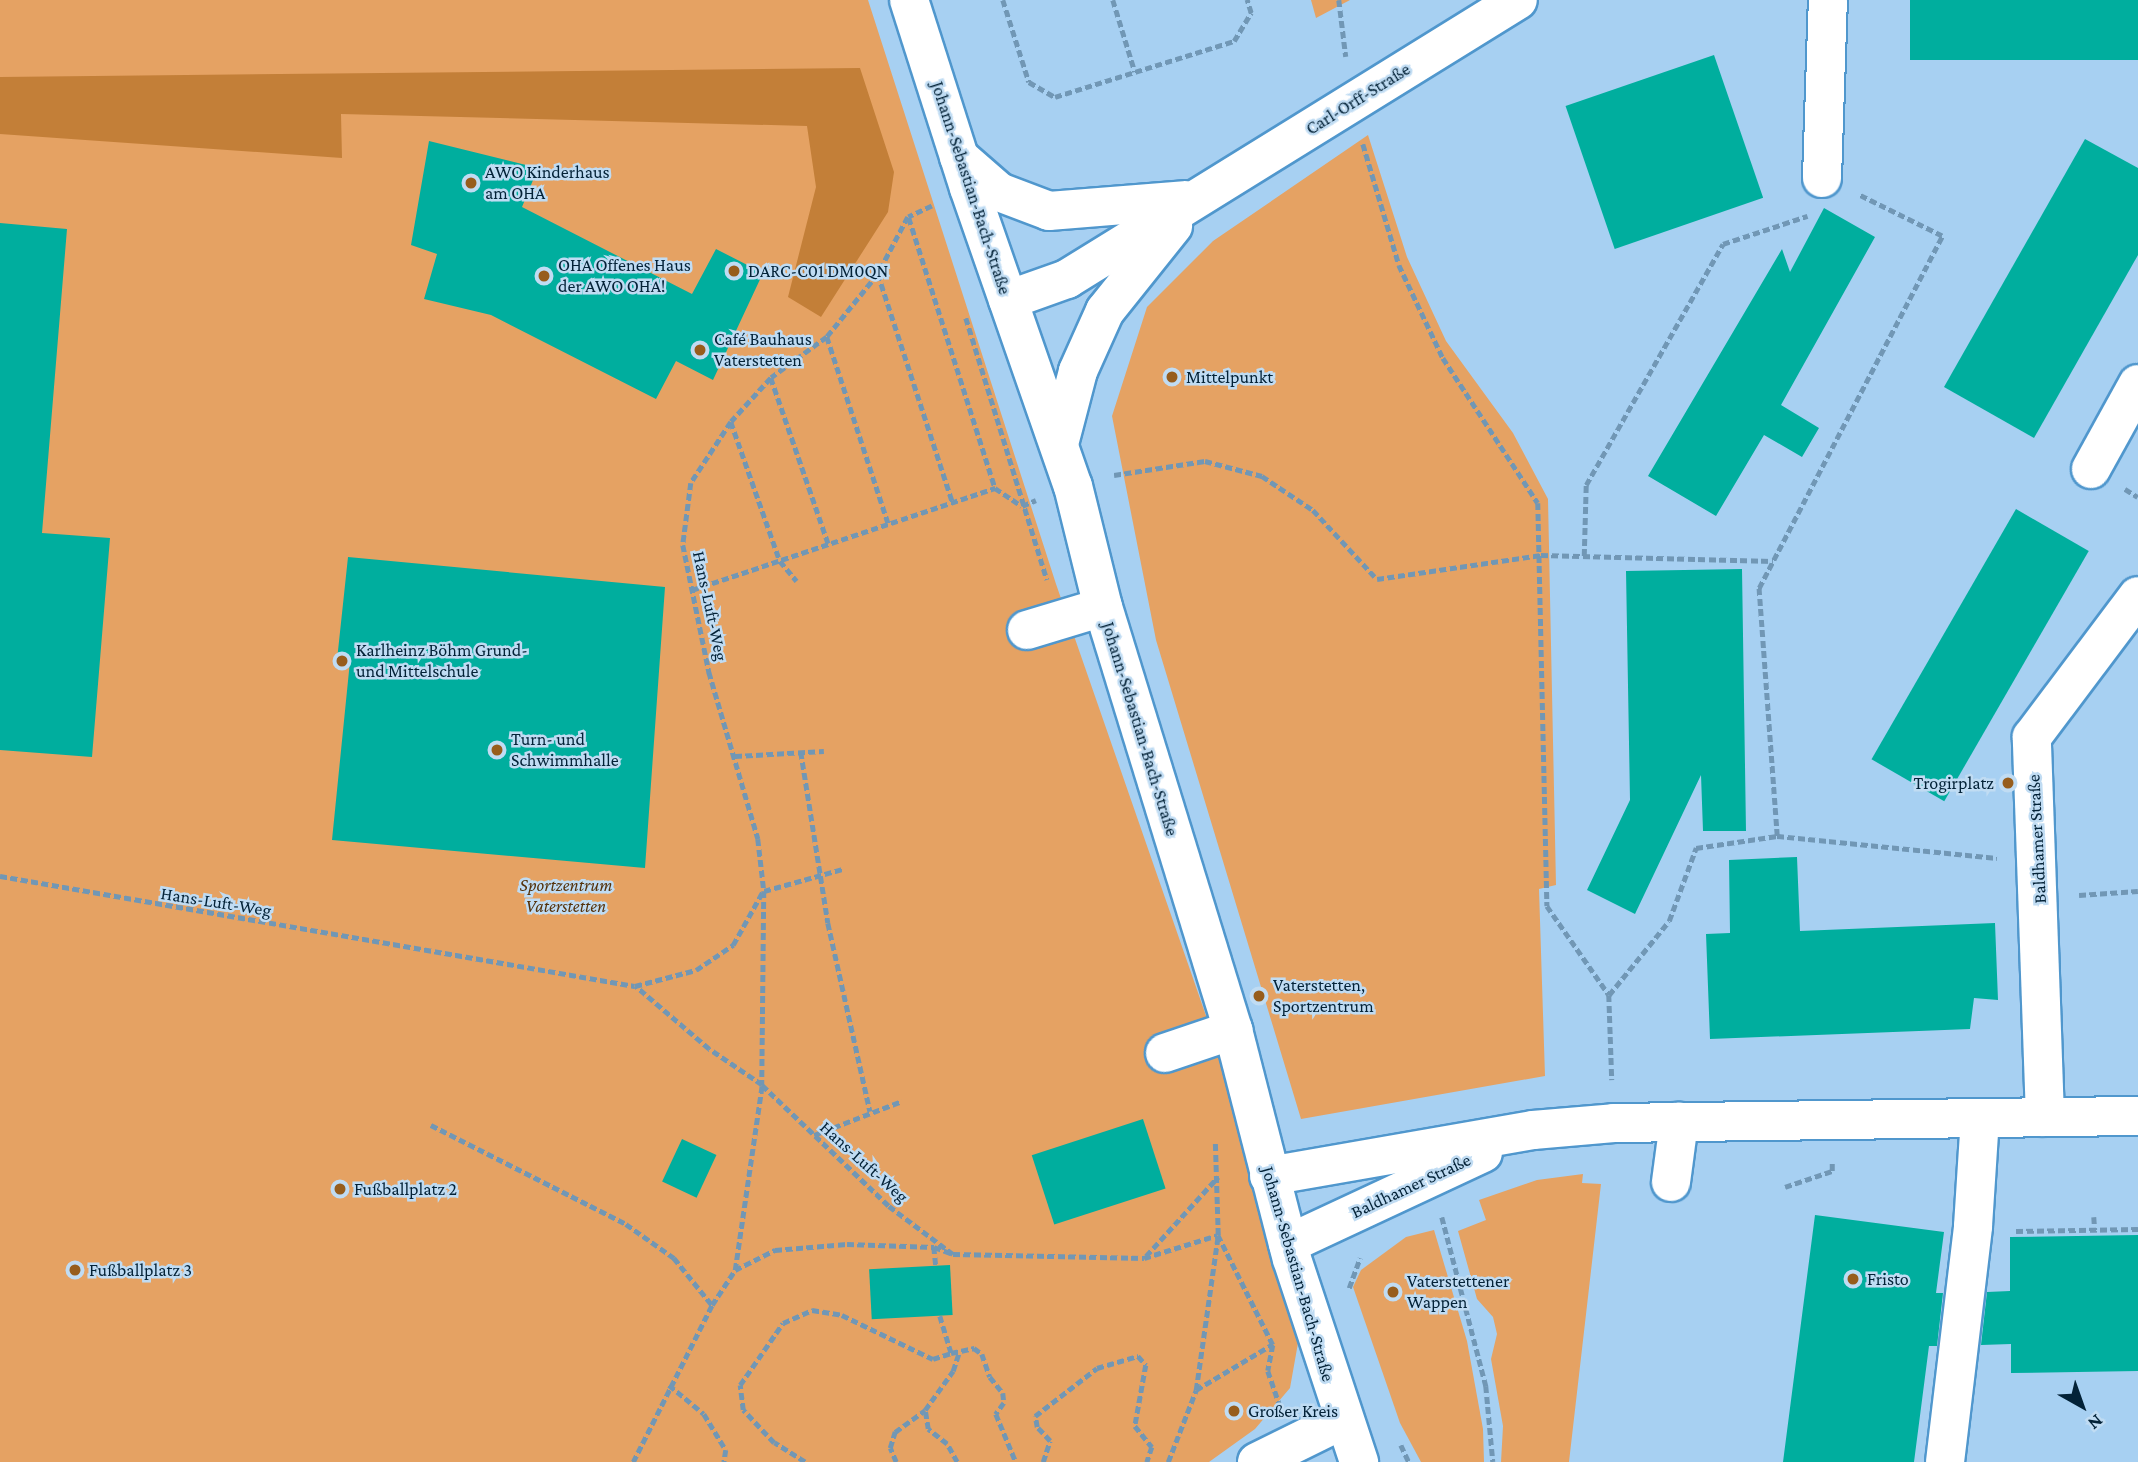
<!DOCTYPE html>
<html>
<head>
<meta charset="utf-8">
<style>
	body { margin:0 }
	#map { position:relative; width:2138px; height:1462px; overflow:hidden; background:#a7d0f2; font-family:"Crimson Pro",serif }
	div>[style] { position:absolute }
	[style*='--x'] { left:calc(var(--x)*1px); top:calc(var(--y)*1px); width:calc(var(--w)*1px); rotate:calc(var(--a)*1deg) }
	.green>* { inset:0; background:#e5a263 }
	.forest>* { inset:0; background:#c37f38 }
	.building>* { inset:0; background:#00ae9e; transform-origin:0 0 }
	.path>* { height:4.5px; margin-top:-2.25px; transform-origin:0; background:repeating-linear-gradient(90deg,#7197b5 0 7px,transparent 0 10.5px) }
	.roads { filter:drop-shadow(2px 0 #5097cd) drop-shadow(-2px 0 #5097cd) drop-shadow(0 2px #5097cd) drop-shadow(0 -2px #5097cd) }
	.minor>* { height:38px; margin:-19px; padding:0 19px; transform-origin:19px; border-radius:19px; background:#fff }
	.dots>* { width:19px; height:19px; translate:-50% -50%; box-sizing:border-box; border:4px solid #c0dcf3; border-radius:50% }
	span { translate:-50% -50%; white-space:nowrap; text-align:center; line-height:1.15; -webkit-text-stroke:5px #c0dcf3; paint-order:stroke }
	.street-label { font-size:18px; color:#032237 }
	.poi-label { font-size:18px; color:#032237 }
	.left { translate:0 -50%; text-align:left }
	.right { translate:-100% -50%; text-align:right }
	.park-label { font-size:18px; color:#543109; font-style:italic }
	.north { position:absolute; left:2047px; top:1371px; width:70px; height:70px; -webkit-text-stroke:5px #c0dcf3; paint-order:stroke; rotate:140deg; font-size:19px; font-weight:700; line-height:28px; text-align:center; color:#032237 }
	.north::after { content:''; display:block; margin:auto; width:24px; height:32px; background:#032237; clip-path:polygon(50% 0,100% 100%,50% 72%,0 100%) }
</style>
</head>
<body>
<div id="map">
	<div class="green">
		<i style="clip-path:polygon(0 0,868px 0,1056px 584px,1228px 1079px,1298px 1343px,1290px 1388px,1255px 1429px,1209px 1462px,0 1462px)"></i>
		<i style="clip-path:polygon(1311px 0,1350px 0,1316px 18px)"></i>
		<i style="clip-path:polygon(1368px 135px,1407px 257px,1446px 341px,1513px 433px,1548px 499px,1556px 885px,1539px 889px,1545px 1076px,1301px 1119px,1156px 640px,1112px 416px,1147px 307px,1213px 241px)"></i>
		<i style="clip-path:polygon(1583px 1174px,1582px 1183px,1601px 1184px,1569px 1462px,1501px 1462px,1503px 1426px,1491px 1359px,1497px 1334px,1493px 1317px,1477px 1299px,1458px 1231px,1486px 1220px,1479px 1200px,1537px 1180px)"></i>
		<i style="clip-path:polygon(1434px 1230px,1467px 1341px,1483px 1429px,1484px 1462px,1421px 1462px,1400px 1423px,1353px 1287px,1361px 1270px,1406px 1237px)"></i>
	</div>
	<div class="forest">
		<i style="clip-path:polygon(860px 68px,894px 172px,888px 212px,821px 317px,788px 297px,816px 187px,807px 126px,341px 114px,342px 158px,0 134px,0 77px)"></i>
	</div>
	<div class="building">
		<i style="left:1910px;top:0;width:228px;height:60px"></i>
		<i style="left:1714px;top:55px;width:151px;height:157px;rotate:71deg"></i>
		<i style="clip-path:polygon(2085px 139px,2138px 168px,2138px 255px,2034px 438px,1944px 387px)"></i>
		<i style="clip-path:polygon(429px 141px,538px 168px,522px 207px,692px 294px,716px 249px,763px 273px,713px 380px,676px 361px,656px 399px,491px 315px,424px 299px,437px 254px,411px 245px)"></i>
		<i style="clip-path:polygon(1824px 208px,1875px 237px,1781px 405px,1819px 428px,1802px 457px,1764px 435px,1716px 516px,1648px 476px,1782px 249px,1790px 272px)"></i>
		<i style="clip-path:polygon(0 223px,67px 229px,42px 533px,110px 538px,92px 757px,0 750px)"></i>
		<i style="left:2016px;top:509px;width:84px;height:289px;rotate:30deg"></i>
		<i style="clip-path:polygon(348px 557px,665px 587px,645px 868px,332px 840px,350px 661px,337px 660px)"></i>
		<i style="clip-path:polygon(1742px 569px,1746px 831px,1703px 831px,1701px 775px,1635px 914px,1587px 890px,1630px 800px,1626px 571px)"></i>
		<i style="clip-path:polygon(1797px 857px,1800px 931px,1995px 923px,1998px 1000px,1974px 998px,1970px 1029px,1710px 1039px,1706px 934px,1730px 933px,1729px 860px)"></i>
		<i style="left:1143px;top:1119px;width:73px;height:117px;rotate:72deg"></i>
		<i style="left:682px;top:1139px;width:38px;height:47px;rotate:25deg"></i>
		<i style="clip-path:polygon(1815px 1215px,1944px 1232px,1936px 1293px,1943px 1293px,1937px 1346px,1929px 1346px,1914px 1462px,1783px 1462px)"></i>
		<i style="clip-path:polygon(2138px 1235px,2138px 1371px,2011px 1373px,2011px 1344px,1981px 1345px,1987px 1292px,2010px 1291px,2010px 1237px)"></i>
		<i style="left:950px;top:1265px;width:50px;height:81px;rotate:87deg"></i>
	</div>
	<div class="path">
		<i style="--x:1003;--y:0;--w:86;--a:72.4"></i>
		<i style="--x:1029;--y:82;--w:30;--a:30"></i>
		<i style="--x:1055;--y:97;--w:188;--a:-17.4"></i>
		<i style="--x:1234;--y:41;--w:33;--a:-59"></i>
		<i style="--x:1251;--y:13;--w:14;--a:-107"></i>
		<i style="--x:1113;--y:0;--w:75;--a:73"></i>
		<i style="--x:1339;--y:0;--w:57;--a:83"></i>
		<i style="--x:1363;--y:144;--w:126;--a:73.4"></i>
		<i style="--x:1399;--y:265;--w:103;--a:64.7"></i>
		<i style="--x:1443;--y:358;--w:173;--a:56.8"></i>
		<i style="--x:1538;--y:503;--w:403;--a:88.7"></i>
		<i style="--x:1547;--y:906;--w:108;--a:55.1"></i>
		<i style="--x:1609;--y:995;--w:85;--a:88"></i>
		<i style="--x:932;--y:206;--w:26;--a:155"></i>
		<i style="--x:908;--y:217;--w:64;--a:117.8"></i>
		<i style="--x:878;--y:274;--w:81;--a:129"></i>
		<i style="--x:827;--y:337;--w:69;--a:143.8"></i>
		<i style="--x:771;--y:378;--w:59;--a:132.3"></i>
		<i style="--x:731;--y:422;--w:73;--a:123.3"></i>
		<i style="--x:691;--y:483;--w:63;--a:97.4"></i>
		<i style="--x:683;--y:545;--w:130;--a:78.4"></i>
		<i style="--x:709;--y:672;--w:174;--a:73.6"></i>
		<i style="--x:758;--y:839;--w:52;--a:83.4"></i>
		<i style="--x:764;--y:891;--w:194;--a:90.6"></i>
		<i style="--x:762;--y:1085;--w:175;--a:43.6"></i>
		<i style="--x:889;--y:1206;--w:80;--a:36.9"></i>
		<i style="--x:909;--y:218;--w:283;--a:72.3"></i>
		<i style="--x:995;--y:488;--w:32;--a:34"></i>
		<i style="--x:1022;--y:506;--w:15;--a:-23"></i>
		<i style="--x:878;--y:274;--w:239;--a:71.9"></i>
		<i style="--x:966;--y:318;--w:274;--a:72.8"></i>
		<i style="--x:827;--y:337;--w:196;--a:71.8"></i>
		<i style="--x:771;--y:378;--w:175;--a:70.9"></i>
		<i style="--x:731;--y:422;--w:147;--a:70.6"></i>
		<i style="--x:780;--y:561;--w:26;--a:50"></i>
		<i style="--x:1114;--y:475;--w:92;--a:-8.7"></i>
		<i style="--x:1205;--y:461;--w:59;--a:14.7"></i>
		<i style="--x:1262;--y:476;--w:61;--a:33.7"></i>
		<i style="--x:1313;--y:510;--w:94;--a:47.2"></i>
		<i style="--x:1377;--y:579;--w:166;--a:-8.3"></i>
		<i style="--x:1541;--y:555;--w:232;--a:1.5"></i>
		<i style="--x:2125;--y:489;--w:15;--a:32"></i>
		<i style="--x:1584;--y:556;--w:71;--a:-88.4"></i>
		<i style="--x:1586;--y:485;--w:277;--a:-60.4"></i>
		<i style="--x:1723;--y:244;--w:89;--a:-18.4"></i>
		<i style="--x:692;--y:590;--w:320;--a:-18.6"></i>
		<i style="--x:801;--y:752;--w:173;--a:81"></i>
		<i style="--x:828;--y:923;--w:193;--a:77.4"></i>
		<i style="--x:735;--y:756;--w:89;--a:-3.2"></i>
		<i style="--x:1777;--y:836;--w:249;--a:-94.2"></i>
		<i style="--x:1759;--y:588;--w:397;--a:-62.5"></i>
		<i style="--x:1942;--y:236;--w:93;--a:-153.7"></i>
		<i style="--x:0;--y:876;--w:644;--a:9.83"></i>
		<i style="--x:635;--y:986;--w:63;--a:-14.7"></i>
		<i style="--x:696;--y:970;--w:45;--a:-34"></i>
		<i style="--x:733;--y:945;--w:62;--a:-60.9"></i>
		<i style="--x:764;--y:891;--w:82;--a:-15.6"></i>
		<i style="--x:2079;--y:895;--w:59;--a:-3.9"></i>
		<i style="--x:1609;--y:995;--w:95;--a:-51"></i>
		<i style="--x:1669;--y:921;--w:78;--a:-69.7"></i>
		<i style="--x:1696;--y:848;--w:82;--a:-8.4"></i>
		<i style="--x:1777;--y:836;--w:221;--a:5.7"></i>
		<i style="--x:431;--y:1125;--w:219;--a:26.9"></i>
		<i style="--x:626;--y:1224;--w:59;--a:35.3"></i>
		<i style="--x:674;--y:1258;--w:60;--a:51"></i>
		<i style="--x:814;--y:1135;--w:94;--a:-21.1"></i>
		<i style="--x:1785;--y:1187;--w:50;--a:-18.8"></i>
		<i style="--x:1832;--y:1171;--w:8;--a:-90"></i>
		<i style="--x:1442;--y:1217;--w:175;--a:75.4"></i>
		<i style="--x:1486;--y:1386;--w:76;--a:84.7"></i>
		<i style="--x:2094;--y:1217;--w:13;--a:86"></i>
		<i style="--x:2016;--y:1231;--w:122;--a:-0.9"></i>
		<i style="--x:934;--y:1247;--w:19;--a:84"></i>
		<i style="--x:1146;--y:1256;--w:107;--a:-47.7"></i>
		<i style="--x:735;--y:1270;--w:45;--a:-26.6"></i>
		<i style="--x:775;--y:1250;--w:72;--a:-4.8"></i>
		<i style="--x:847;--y:1244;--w:87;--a:2"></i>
		<i style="--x:934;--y:1247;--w:20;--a:20"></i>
		<i style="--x:953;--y:1254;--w:191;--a:1.2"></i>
		<i style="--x:1144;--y:1258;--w:77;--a:-17.3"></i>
		<i style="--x:1218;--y:1235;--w:123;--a:63.4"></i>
		<i style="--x:1273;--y:1345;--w:26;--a:101"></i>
		<i style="--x:1268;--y:1371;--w:37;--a:71"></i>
		<i style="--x:1349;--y:1288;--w:32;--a:-70"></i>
		<i style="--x:940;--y:1316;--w:39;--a:73"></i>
		<i style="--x:951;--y:1353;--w:24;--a:-12"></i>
		<i style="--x:974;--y:1348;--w:10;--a:37"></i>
		<i style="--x:982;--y:1354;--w:24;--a:71"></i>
		<i style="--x:990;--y:1377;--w:21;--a:51"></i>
		<i style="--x:1003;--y:1393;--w:10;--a:84"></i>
		<i style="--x:1004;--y:1403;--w:14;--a:126"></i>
		<i style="--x:996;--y:1414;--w:52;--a:67.4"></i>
		<i style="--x:669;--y:1385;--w:45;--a:39.6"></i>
		<i style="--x:704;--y:1414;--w:42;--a:58.6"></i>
		<i style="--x:726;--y:1450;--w:12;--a:99"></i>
		<i style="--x:1196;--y:1390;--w:90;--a:-30.9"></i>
		<i style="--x:1401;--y:1445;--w:19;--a:65"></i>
		<i style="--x:633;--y:1462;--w:176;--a:-63.3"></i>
		<i style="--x:712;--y:1305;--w:42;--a:-56.7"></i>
		<i style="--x:735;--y:1270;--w:187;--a:-81.7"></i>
		<i style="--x:762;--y:1085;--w:64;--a:-145.8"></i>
		<i style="--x:709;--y:1049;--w:97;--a:-139.6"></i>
		<i style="--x:805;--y:1462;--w:36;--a:-148"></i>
		<i style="--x:774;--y:1443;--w:45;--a:-133.2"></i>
		<i style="--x:743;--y:1410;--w:25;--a:-97"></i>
		<i style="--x:740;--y:1385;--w:75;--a:-55.3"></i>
		<i style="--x:783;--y:1323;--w:32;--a:-24"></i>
		<i style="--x:812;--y:1310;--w:30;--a:9"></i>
		<i style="--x:842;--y:1315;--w:101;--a:25.8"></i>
		<i style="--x:933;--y:1359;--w:19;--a:-18"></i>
		<i style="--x:896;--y:1462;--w:15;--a:-113"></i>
		<i style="--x:890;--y:1448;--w:17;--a:-73"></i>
		<i style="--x:895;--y:1432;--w:37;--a:-36"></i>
		<i style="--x:957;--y:1462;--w:21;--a:-119"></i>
		<i style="--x:947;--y:1444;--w:24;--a:-142"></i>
		<i style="--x:928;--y:1429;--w:19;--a:-99"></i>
		<i style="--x:925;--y:1410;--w:48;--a:-54.3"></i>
		<i style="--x:953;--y:1371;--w:20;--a:-72"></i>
		<i style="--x:1043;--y:1462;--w:22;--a:-72"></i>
		<i style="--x:1050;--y:1441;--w:19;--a:-133"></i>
		<i style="--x:1037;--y:1427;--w:11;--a:-100"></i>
		<i style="--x:1035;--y:1416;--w:78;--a:-37.7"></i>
		<i style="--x:1097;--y:1368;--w:43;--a:-16.3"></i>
		<i style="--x:1138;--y:1356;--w:12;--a:48"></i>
		<i style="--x:1146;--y:1365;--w:62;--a:100.2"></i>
		<i style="--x:1135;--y:1426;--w:27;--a:51"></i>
		<i style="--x:1152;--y:1447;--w:16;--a:108"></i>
		<i style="--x:1168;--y:1462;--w:77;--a:-68.7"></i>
		<i style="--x:1196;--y:1390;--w:157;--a:-81.9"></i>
		<i style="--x:1218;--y:1235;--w:94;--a:-91.8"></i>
	</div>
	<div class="roads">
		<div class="minor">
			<i style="--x:909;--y:0;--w:197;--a:72.3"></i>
			<i style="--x:969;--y:188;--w:316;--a:70.8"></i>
			<i style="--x:1073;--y:486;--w:125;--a:76.1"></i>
			<i style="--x:1103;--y:607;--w:443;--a:72.9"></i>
			<i style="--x:1233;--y:1030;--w:236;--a:75.6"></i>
			<i style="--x:1292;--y:1259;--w:214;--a:71.7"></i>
			<i style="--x:959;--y:157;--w:53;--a:41.2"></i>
			<i style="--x:999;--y:192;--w:53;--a:20.8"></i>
			<i style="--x:1049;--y:211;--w:136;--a:-4.6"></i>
			<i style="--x:1822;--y:178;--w:178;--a:-88.1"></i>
			<i style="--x:1008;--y:300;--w:63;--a:-19.6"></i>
			<i style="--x:1067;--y:279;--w:530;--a:-31.74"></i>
			<i style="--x:1059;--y:444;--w:75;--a:-75.4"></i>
			<i style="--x:1078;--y:371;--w:66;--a:-65.8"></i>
			<i style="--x:1105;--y:311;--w:109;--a:-51.3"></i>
			<i style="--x:2091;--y:469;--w:97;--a:-61.1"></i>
			<i style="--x:1027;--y:630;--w:79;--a:-16.8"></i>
			<i style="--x:1165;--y:1053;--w:72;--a:-18.7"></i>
			<i style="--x:2045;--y:1117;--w:380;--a:-92"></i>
			<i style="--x:2032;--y:737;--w:176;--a:-53.1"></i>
			<i style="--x:1269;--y:1176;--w:268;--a:-9.9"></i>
			<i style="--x:1533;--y:1130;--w:81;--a:-4.9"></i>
			<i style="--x:1614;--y:1123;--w:524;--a:-0.77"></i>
			<i style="--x:1671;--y:1182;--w:61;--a:-82.4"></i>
			<i style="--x:1288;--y:1244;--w:215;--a:-25"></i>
			<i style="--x:1257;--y:1462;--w:95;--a:-26.3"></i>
			<i style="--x:1945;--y:1462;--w:238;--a:-83.2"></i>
			<i style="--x:1973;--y:1226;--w:108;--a:-86.3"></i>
		</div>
	</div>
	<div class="dots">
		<i style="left:471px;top:183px;background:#975d1c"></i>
		<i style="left:734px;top:271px;background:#975d1c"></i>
		<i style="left:544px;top:276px;background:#975d1c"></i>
		<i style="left:700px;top:350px;background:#975d1c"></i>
		<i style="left:1172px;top:377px;background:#975d1c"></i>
		<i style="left:342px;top:661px;background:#975d1c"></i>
		<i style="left:497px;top:750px;background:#975d1c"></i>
		<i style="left:2008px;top:783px;background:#975d1c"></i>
		<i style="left:1259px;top:996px;background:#975d1c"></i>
		<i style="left:340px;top:1189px;background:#975d1c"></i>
		<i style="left:75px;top:1270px;background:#975d1c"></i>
		<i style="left:1853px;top:1279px;background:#975d1c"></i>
		<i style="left:1393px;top:1292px;background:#975d1c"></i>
		<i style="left:1234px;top:1411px;background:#975d1c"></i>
	</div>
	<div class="street-label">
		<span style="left:1358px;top:99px;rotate:-32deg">Carl-Orff-Straße</span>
		<span style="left:971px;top:188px;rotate:72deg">Johann-Sebastian-Bach-Straße</span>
		<span style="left:710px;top:606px;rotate:78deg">Hans-Luft-Weg</span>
		<span style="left:1140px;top:729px;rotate:73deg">Johann-Sebastian-Bach-Straße</span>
		<span style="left:2037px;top:839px;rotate:-93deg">Baldhamer Straße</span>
		<span style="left:216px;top:902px;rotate:9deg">Hans-Luft-Weg</span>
		<span style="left:864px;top:1162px;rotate:42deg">Hans-Luft-Weg</span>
		<span style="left:1411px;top:1186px;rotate:-25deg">Baldhamer Straße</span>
		<span style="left:1298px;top:1274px;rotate:74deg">Johann-Sebastian-Bach-Straße</span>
	</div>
	<div class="poi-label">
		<span class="left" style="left:485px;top:183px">AWO Kinderhaus<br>am OHA</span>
		<span class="left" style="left:558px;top:276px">OHA Offenes Haus<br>der AWO OHA!</span>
		<span class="left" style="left:748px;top:271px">DARC-C01 DM0QN</span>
		<span class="left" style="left:714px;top:350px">Café Bauhaus<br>Vaterstetten</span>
		<span class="left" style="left:1186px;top:377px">Mittelpunkt</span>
		<span class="left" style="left:356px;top:661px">Karlheinz Böhm Grund-<br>und Mittelschule</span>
		<span class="left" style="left:511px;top:750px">Turn- und<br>Schwimmhalle</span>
		<span class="right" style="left:1994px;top:783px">Trogirplatz</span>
		<span class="left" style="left:1273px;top:996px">Vaterstetten,<br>Sportzentrum</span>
		<span class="left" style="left:354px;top:1189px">Fußballplatz 2</span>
		<span class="left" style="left:89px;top:1270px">Fußballplatz 3</span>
		<span class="left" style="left:1867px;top:1279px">Fristo</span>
		<span class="left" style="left:1407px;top:1292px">Vaterstettener<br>Wappen</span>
		<span class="left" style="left:1248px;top:1411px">Großer Kreis</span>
	</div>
	<div class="park-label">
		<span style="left:566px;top:896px">Sportzentrum<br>Vaterstetten</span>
	</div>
	<div class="north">N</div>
</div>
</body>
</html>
